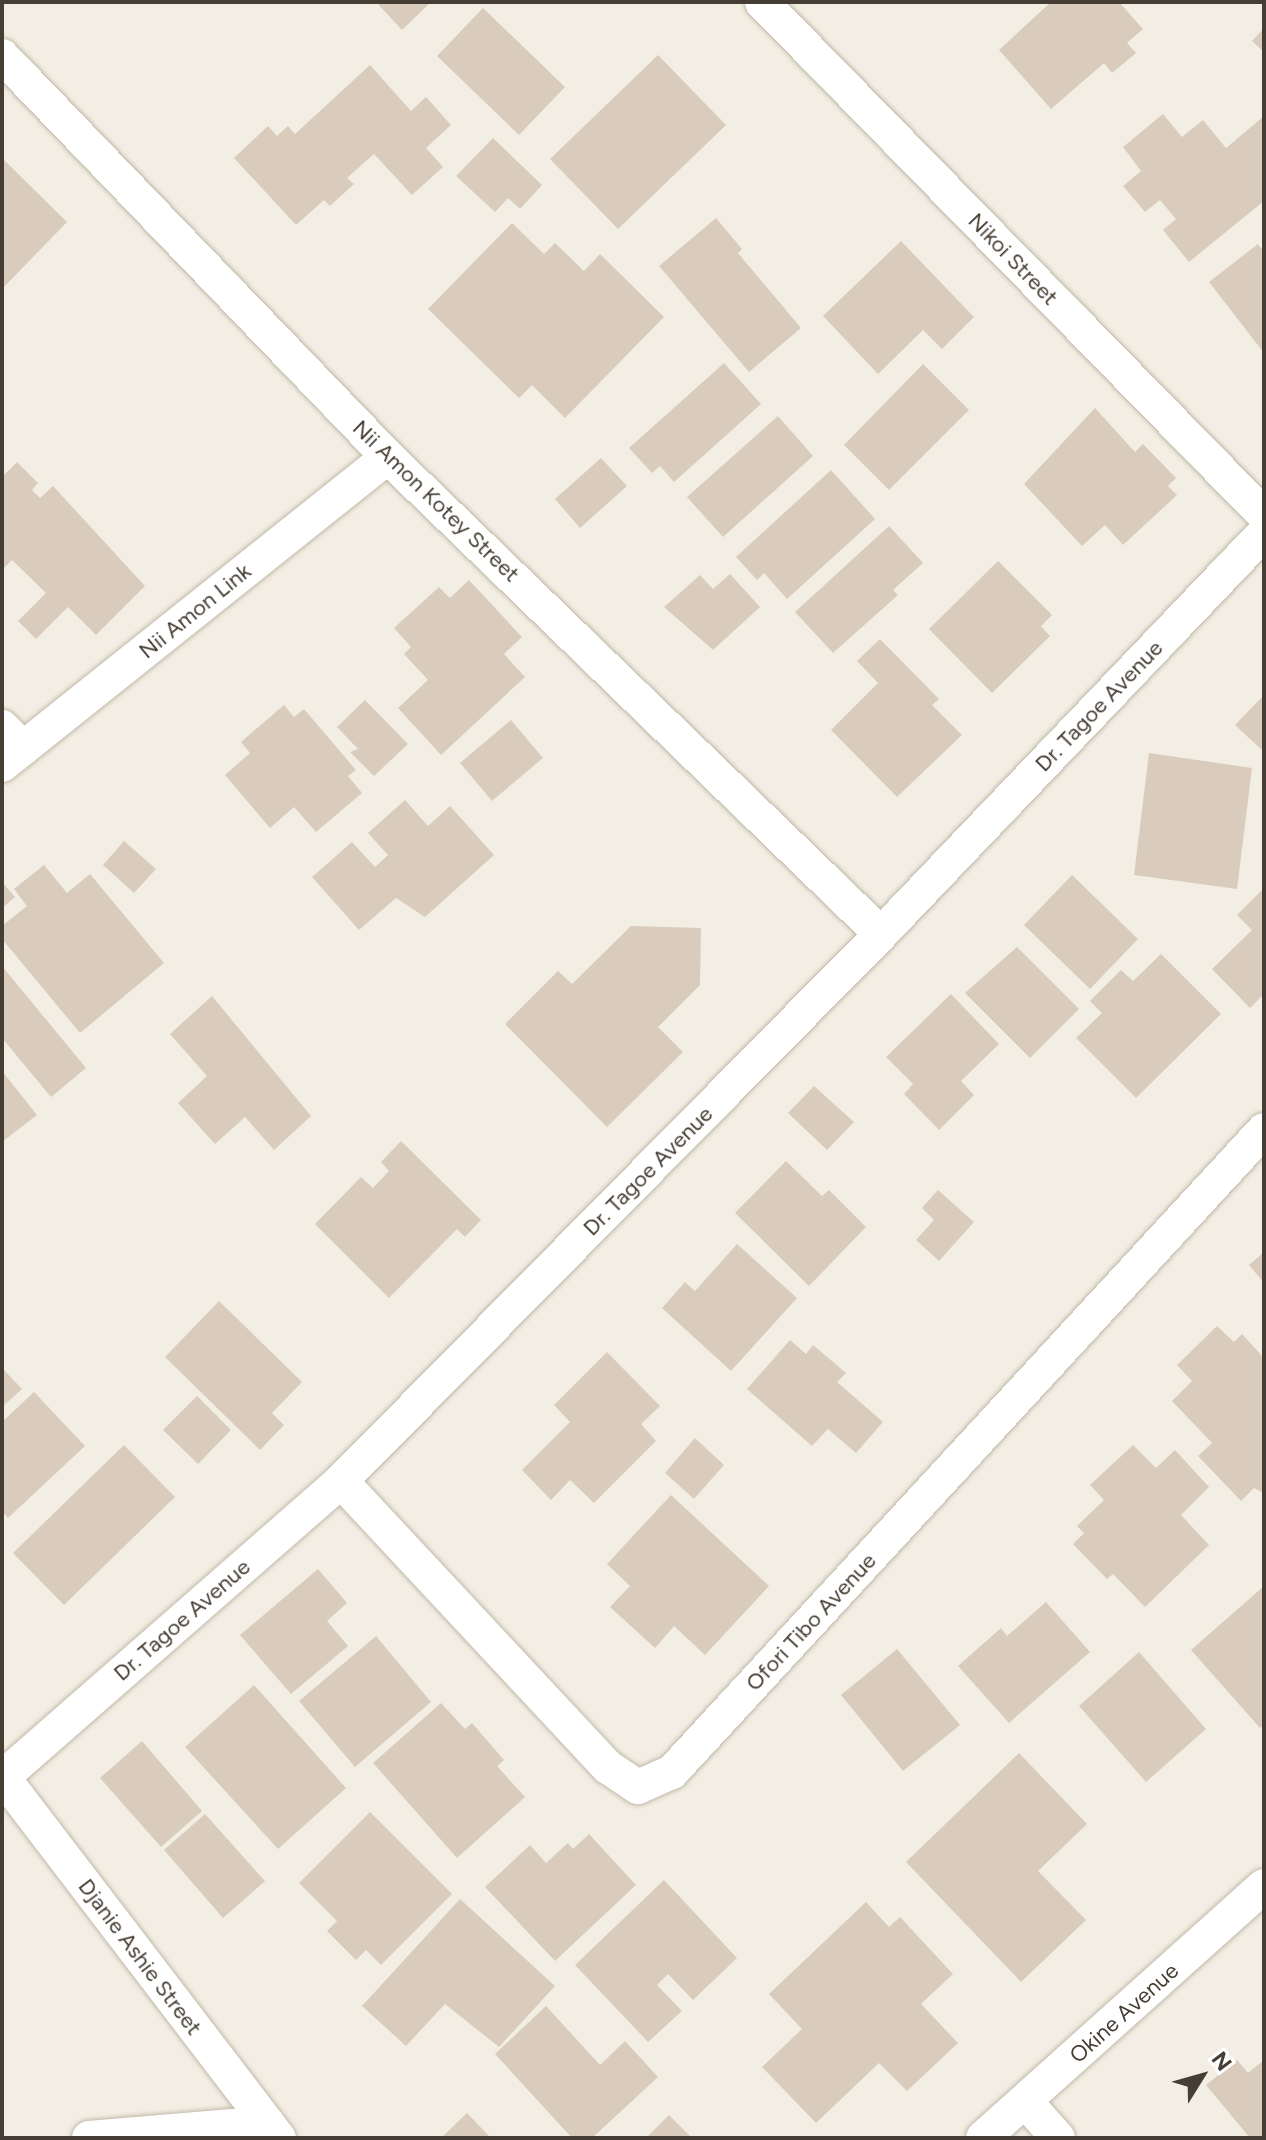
<!DOCTYPE html>
<html>
<head>
<meta charset="utf-8">
<style>
  body { margin:0 }
  #map { position:relative; width:1266px; height:2140px; overflow:hidden; background:#f3eee4; font-family:Figtree,sans-serif }
  div>[style] { position:absolute }
  [style*='--x'] { left:calc(var(--x)*1px); top:calc(var(--y)*1px); width:calc(var(--w)*1px); rotate:calc(var(--a)*1deg) }
  .building>* { inset:0; background:#d9ccbc }
  .roads { filter:drop-shadow(0 0 2px #c2b9a9) drop-shadow(0 0 2px #c2b9a9) }
  .minor>* { height:34px; margin:-17px; padding:0 17px; transform-origin:17px; border-radius:17px; background:#fff }
  span { translate:-50% -50%; white-space:nowrap; text-align:center; line-height:1.15; -webkit-text-stroke:7px #fff; paint-order:stroke }
  .street-label { font-size:22px; color:#463e34 }
  .frame { position:absolute; inset:0; border:4px solid #463e34; pointer-events:none }
  .north { position:absolute; left:1162px; top:2036px; width:80px; height:80px; -webkit-text-stroke:6px #fff; paint-order:stroke; rotate:53deg; font-size:22px; font-weight:700; line-height:32px; text-align:center; color:#463e34 }
  .north::after { content:''; display:block; margin:auto; width:28px; height:36px; background:#463e34; clip-path:polygon(50% 0,100% 100%,50% 72%,0 100%) }
</style>
</head>
<body>
<div id="map">
  <div class="building">
    <div style="clip-path:polygon(376px 2px,431px 2px,402px 30px)"></div>
    <div style="clip-path:polygon(1051px 2px,1119px 2px,1143px 29px,1127px 43px,1136px 53px,1112px 73px,1104px 63px,1051px 109px,999px 50px)"></div>
    <div style="clip-path:polygon(483px 8px,565px 87px,519px 135px,437px 56px)"></div>
    <div style="clip-path:polygon(1264px 28px,1264px 52px,1252px 41px)"></div>
    <div style="clip-path:polygon(658px 55px,726px 125px,618px 229px,550px 159px)"></div>
    <div style="clip-path:polygon(370px 65px,411px 111px,426px 97px,451px 125px,426px 148px,443px 167px,412px 195px,374px 154px,347px 178px,354px 184px,330px 206px,324px 200px,296px 225px,234px 158px,268px 126px,277px 136px,288px 126px,295px 134px)"></div>
    <div style="clip-path:polygon(1163px 114px,1182px 137px,1203px 120px,1226px 148px,1264px 116px,1264px 201px,1189px 262px,1163px 230px,1176px 219px,1160px 200px,1145px 212px,1123px 186px,1141px 171px,1123px 147px)"></div>
    <div style="clip-path:polygon(493px 138px,542px 185px,520px 209px,508px 198px,495px 212px,456px 176px)"></div>
    <div style="clip-path:polygon(2px 158px,67px 222px,2px 289px)"></div>
    <div style="clip-path:polygon(716px 218px,742px 249px,738px 253px,801px 328px,749px 372px,659px 266px)"></div>
    <div style="clip-path:polygon(512px 223px,544px 254px,555px 243px,584px 271px,600px 254px,664px 317px,565px 418px,532px 385px,519px 398px,428px 309px)"></div>
    <div style="clip-path:polygon(901px 241px,974px 317px,942px 349px,923px 330px,878px 374px,823px 316px)"></div>
    <div style="clip-path:polygon(1258px 244px,1264px 252px,1264px 353px,1209px 282px)"></div>
    <div style="clip-path:polygon(724px 363px,761px 404px,674px 482px,660px 466px,652px 473px,629px 448px)"></div>
    <div style="clip-path:polygon(923px 364px,969px 410px,889px 490px,844px 445px)"></div>
    <div style="clip-path:polygon(1095px 408px,1135px 452px,1143px 444px,1176px 478px,1168px 486px,1177px 495px,1123px 545px,1105px 525px,1082px 546px,1024px 484px)"></div>
    <div style="clip-path:polygon(778px 416px,813px 456px,723px 537px,687px 497px)"></div>
    <div style="clip-path:polygon(601px 458px,627px 486px,580px 528px,555px 499px)"></div>
    <div style="clip-path:polygon(17px 462px,38px 483px,32px 490px,40px 498px,53px 486px,145px 586px,96px 635px,68px 607px,36px 639px,18px 621px,46px 593px,12px 560px,2px 570px,2px 477px)"></div>
    <div style="clip-path:polygon(831px 470px,875px 519px,787px 599px,764px 573px,757px 580px,736px 557px)"></div>
    <div style="clip-path:polygon(889px 526px,923px 563px,893px 590px,898px 595px,833px 653px,795px 612px)"></div>
    <div style="clip-path:polygon(998px 561px,1052px 615px,1041px 626px,1050px 636px,992px 693px,929px 629px)"></div>
    <div style="clip-path:polygon(730px 574px,760px 607px,713px 650px,664px 607px,700px 575px,713px 589px)"></div>
    <div style="clip-path:polygon(469px 580px,522px 637px,504px 654px,525px 677px,441px 755px,398px 708px,428px 680px,404px 654px,411px 647px,394px 628px,439px 587px,450px 598px)"></div>
    <div style="clip-path:polygon(880px 639px,939px 699px,932px 705px,962px 735px,897px 797px,831px 730px,878px 683px,857px 661px)"></div>
    <div style="clip-path:polygon(1264px 695px,1264px 752px,1235px 725px)"></div>
    <div style="clip-path:polygon(365px 700px,408px 744px,374px 776px,350px 752px,358px 749px,337px 727px)"></div>
    <div style="clip-path:polygon(284px 705px,294px 717px,304px 709px,356px 770px,348px 776px,362px 793px,316px 832px,294px 807px,270px 828px,225px 775px,250px 753px,241px 742px)"></div>
    <div style="clip-path:polygon(511px 720px,543px 758px,492px 801px,460px 763px)"></div>
    <div style="clip-path:polygon(1149px 753px,1252px 768px,1237px 889px,1134px 875px)"></div>
    <div style="clip-path:polygon(405px 800px,428px 826px,450px 806px,494px 855px,425px 917px,396px 898px,359px 930px,312px 877px,352px 842px,375px 867px,388px 855px,368px 833px)"></div>
    <div style="clip-path:polygon(124px 841px,156px 869px,134px 893px,103px 865px)"></div>
    <div style="clip-path:polygon(44px 865px,67px 893px,90px 874px,164px 963px,80px 1033px,2px 939px,2px 926px,27px 906px,14px 889px)"></div>
    <div style="clip-path:polygon(1072px 875px,1138px 939px,1090px 989px,1024px 925px)"></div>
    <div style="clip-path:polygon(2px 882px,15px 897px,2px 908px)"></div>
    <div style="clip-path:polygon(1264px 888px,1264px 994px,1250px 1008px,1212px 969px,1252px 930px,1237px 915px)"></div>
    <div style="clip-path:polygon(631px 926px,701px 928px,700px 985px,658px 1027px,683px 1052px,607px 1127px,505px 1024px,558px 971px,572px 984px)"></div>
    <div style="clip-path:polygon(1017px 947px,1079px 1009px,1030px 1058px,965px 993px)"></div>
    <div style="clip-path:polygon(1161px 954px,1221px 1014px,1136px 1098px,1076px 1038px,1102px 1013px,1090px 1001px,1121px 970px,1133px 981px)"></div>
    <div style="clip-path:polygon(2px 966px,86px 1068px,51px 1097px,2px 1038px)"></div>
    <div style="clip-path:polygon(951px 994px,999px 1044px,961px 1081px,974px 1095px,939px 1130px,904px 1094px,913px 1084px,886px 1057px)"></div>
    <div style="clip-path:polygon(212px 996px,311px 1116px,274px 1150px,245px 1117px,215px 1144px,178px 1103px,207px 1076px,170px 1034px)"></div>
    <div style="clip-path:polygon(2px 1071px,37px 1115px,2px 1142px)"></div>
    <div style="clip-path:polygon(814px 1086px,854px 1122px,827px 1150px,788px 1113px)"></div>
    <div style="clip-path:polygon(401px 1141px,481px 1220px,465px 1237px,457px 1229px,389px 1298px,315px 1224px,361px 1177px,373px 1188px,389px 1171px,381px 1162px)"></div>
    <div style="clip-path:polygon(786px 1161px,822px 1196px,829px 1190px,866px 1227px,809px 1286px,735px 1213px)"></div>
    <div style="clip-path:polygon(938px 1190px,974px 1222px,939px 1261px,916px 1240px,934px 1220px,922px 1208px)"></div>
    <div style="clip-path:polygon(737px 1244px,797px 1298px,731px 1371px,662px 1308px,685px 1282px,695px 1291px)"></div>
    <div style="clip-path:polygon(1264px 1252px,1264px 1283px,1249px 1265px)"></div>
    <div style="clip-path:polygon(219px 1301px,302px 1382px,272px 1413px,284px 1425px,260px 1450px,165px 1357px)"></div>
    <div style="clip-path:polygon(1217px 1326px,1234px 1342px,1242px 1334px,1264px 1358px,1264px 1493px,1254px 1488px,1241px 1501px,1198px 1456px,1212px 1443px,1172px 1401px,1192px 1381px,1177px 1365px)"></div>
    <div style="clip-path:polygon(790px 1340px,806px 1354px,813px 1345px,846px 1373px,837px 1382px,883px 1422px,856px 1453px,828px 1429px,812px 1446px,747px 1389px)"></div>
    <div style="clip-path:polygon(607px 1352px,660px 1406px,641px 1424px,656px 1441px,594px 1503px,570px 1480px,551px 1500px,522px 1470px,570px 1422px,554px 1405px)"></div>
    <div style="clip-path:polygon(2px 1368px,22px 1389px,2px 1407px)"></div>
    <div style="clip-path:polygon(34px 1392px,85px 1446px,8px 1518px,2px 1511px,2px 1422px)"></div>
    <div style="clip-path:polygon(197px 1396px,231px 1430px,198px 1464px,163px 1430px)"></div>
    <div style="clip-path:polygon(695px 1438px,724px 1465px,694px 1499px,665px 1473px)"></div>
    <div style="clip-path:polygon(124px 1445px,175px 1497px,64px 1605px,13px 1553px)"></div>
    <div style="clip-path:polygon(1133px 1445px,1156px 1468px,1175px 1450px,1209px 1487px,1181px 1515px,1209px 1545px,1145px 1607px,1113px 1574px,1107px 1579px,1073px 1544px,1084px 1533px,1077px 1526px,1104px 1500px,1090px 1485px)"></div>
    <div style="clip-path:polygon(671px 1495px,769px 1586px,705px 1655px,674px 1626px,655px 1648px,610px 1607px,630px 1586px,607px 1564px)"></div>
    <div style="clip-path:polygon(318px 1569px,347px 1603px,327px 1621px,348px 1646px,291px 1694px,240px 1635px)"></div>
    <div style="clip-path:polygon(1264px 1586px,1264px 1724px,1260px 1728px,1191px 1650px)"></div>
    <div style="clip-path:polygon(1046px 1602px,1090px 1652px,1009px 1723px,958px 1666px,1001px 1628px,1007px 1636px)"></div>
    <div style="clip-path:polygon(376px 1636px,431px 1702px,355px 1767px,299px 1701px)"></div>
    <div style="clip-path:polygon(897px 1649px,960px 1725px,903px 1771px,841px 1695px)"></div>
    <div style="clip-path:polygon(1139px 1652px,1206px 1729px,1146px 1782px,1079px 1706px)"></div>
    <div style="clip-path:polygon(254px 1685px,346px 1788px,278px 1849px,185px 1747px)"></div>
    <div style="clip-path:polygon(441px 1703px,465px 1729px,472px 1723px,504px 1760px,497px 1766px,525px 1797px,457px 1858px,373px 1763px)"></div>
    <div style="clip-path:polygon(142px 1741px,202px 1811px,161px 1847px,100px 1778px)"></div>
    <div style="clip-path:polygon(1019px 1753px,1087px 1824px,1038px 1871px,1086px 1920px,1021px 1982px,906px 1862px)"></div>
    <div style="clip-path:polygon(370px 1812px,452px 1894px,381px 1965px,366px 1950px,356px 1960px,327px 1931px,337px 1921px,299px 1883px)"></div>
    <div style="clip-path:polygon(205px 1814px,265px 1881px,223px 1918px,164px 1850px)"></div>
    <div style="clip-path:polygon(589px 1834px,636px 1885px,555px 1961px,485px 1887px,530px 1845px,546px 1863px,568px 1843px,573px 1849px)"></div>
    <div style="clip-path:polygon(664px 1880px,737px 1958px,693px 2000px,668px 1974px,657px 1985px,682px 2011px,648px 2042px,575px 1965px)"></div>
    <div style="clip-path:polygon(460px 1899px,555px 1986px,499px 2047px,445px 2004px,406px 2046px,362px 2006px)"></div>
    <div style="clip-path:polygon(866px 1902px,889px 1927px,900px 1917px,953px 1974px,921px 2004px,958px 2043px,907px 2091px,879px 2063px,816px 2123px,762px 2067px,802px 2029px,769px 1994px)"></div>
    <div style="clip-path:polygon(546px 2006px,600px 2065px,625px 2041px,658px 2077px,592px 2138px,572px 2138px,495px 2054px)"></div>
    <div style="clip-path:polygon(1237px 2060px,1248px 2073px,1264px 2060px,1264px 2138px,1250px 2138px,1206px 2085px)"></div>
    <div style="clip-path:polygon(467px 2113px,491px 2138px,441px 2138px)"></div>
    <div style="clip-path:polygon(669px 2115px,692px 2138px,646px 2138px)"></div>
  </div>
  <div class="roads">
    <div class="minor">
      <div style="--x:762;--y:2;--w:718;--a:45.62"></div>
      <div style="--x:2;--y:56;--w:557;--a:46.09"></div>
      <div style="--x:388;--y:457;--w:686;--a:44.06"></div>
      <div style="--x:2;--y:727;--w:30;--a:45"></div>
      <div style="--x:2;--y:765;--w:494;--a:-38.6"></div>
      <div style="--x:341;--y:1481;--w:391;--a:47"></div>
      <div style="--x:608;--y:1767;--w:36;--a:34"></div>
      <div style="--x:638;--y:1787;--w:37;--a:-24"></div>
      <div style="--x:672;--y:1772;--w:873;--a:-47.32"></div>
      <div style="--x:2;--y:1776;--w:456;--a:52.6"></div>
      <div style="--x:3;--y:1777;--w:449;--a:-41.2"></div>
      <div style="--x:341;--y:1481;--w:769;--a:-45.37"></div>
      <div style="--x:881;--y:934;--w:555;--a:-46.32"></div>
      <div style="--x:1026;--y:2102;--w:48;--a:48.4"></div>
      <div style="--x:89;--y:2138;--w:179;--a:-4.8"></div>
      <div style="--x:983;--y:2138;--w:377;--a:-41.9"></div>
    </div>
  </div>
  <div class="street-label">
    <span style="left:1013px;top:259px;rotate:46deg">Nikoi Street</span>
    <span style="left:436px;top:501px;rotate:44deg">Nii Amon Kotey Street</span>
    <span style="left:195px;top:611px;rotate:-39deg">Nii Amon Link</span>
    <span style="left:1099px;top:706px;rotate:-46deg">Dr. Tagoe Avenue</span>
    <span style="left:648px;top:1171px;rotate:-45deg">Dr. Tagoe Avenue</span>
    <span style="left:182px;top:1620px;rotate:-41deg">Dr. Tagoe Avenue</span>
    <span style="left:811px;top:1622px;rotate:-47deg">Ofori Tibo Avenue</span>
    <span style="left:140px;top:1957px;rotate:53deg">Djanie Ashie Street</span>
    <span style="left:1124px;top:2013px;rotate:-42deg">Okine Avenue</span>
  </div>
  <div class="frame"></div>
  <div class="north">N</div>
</div>
</body>
</html>
